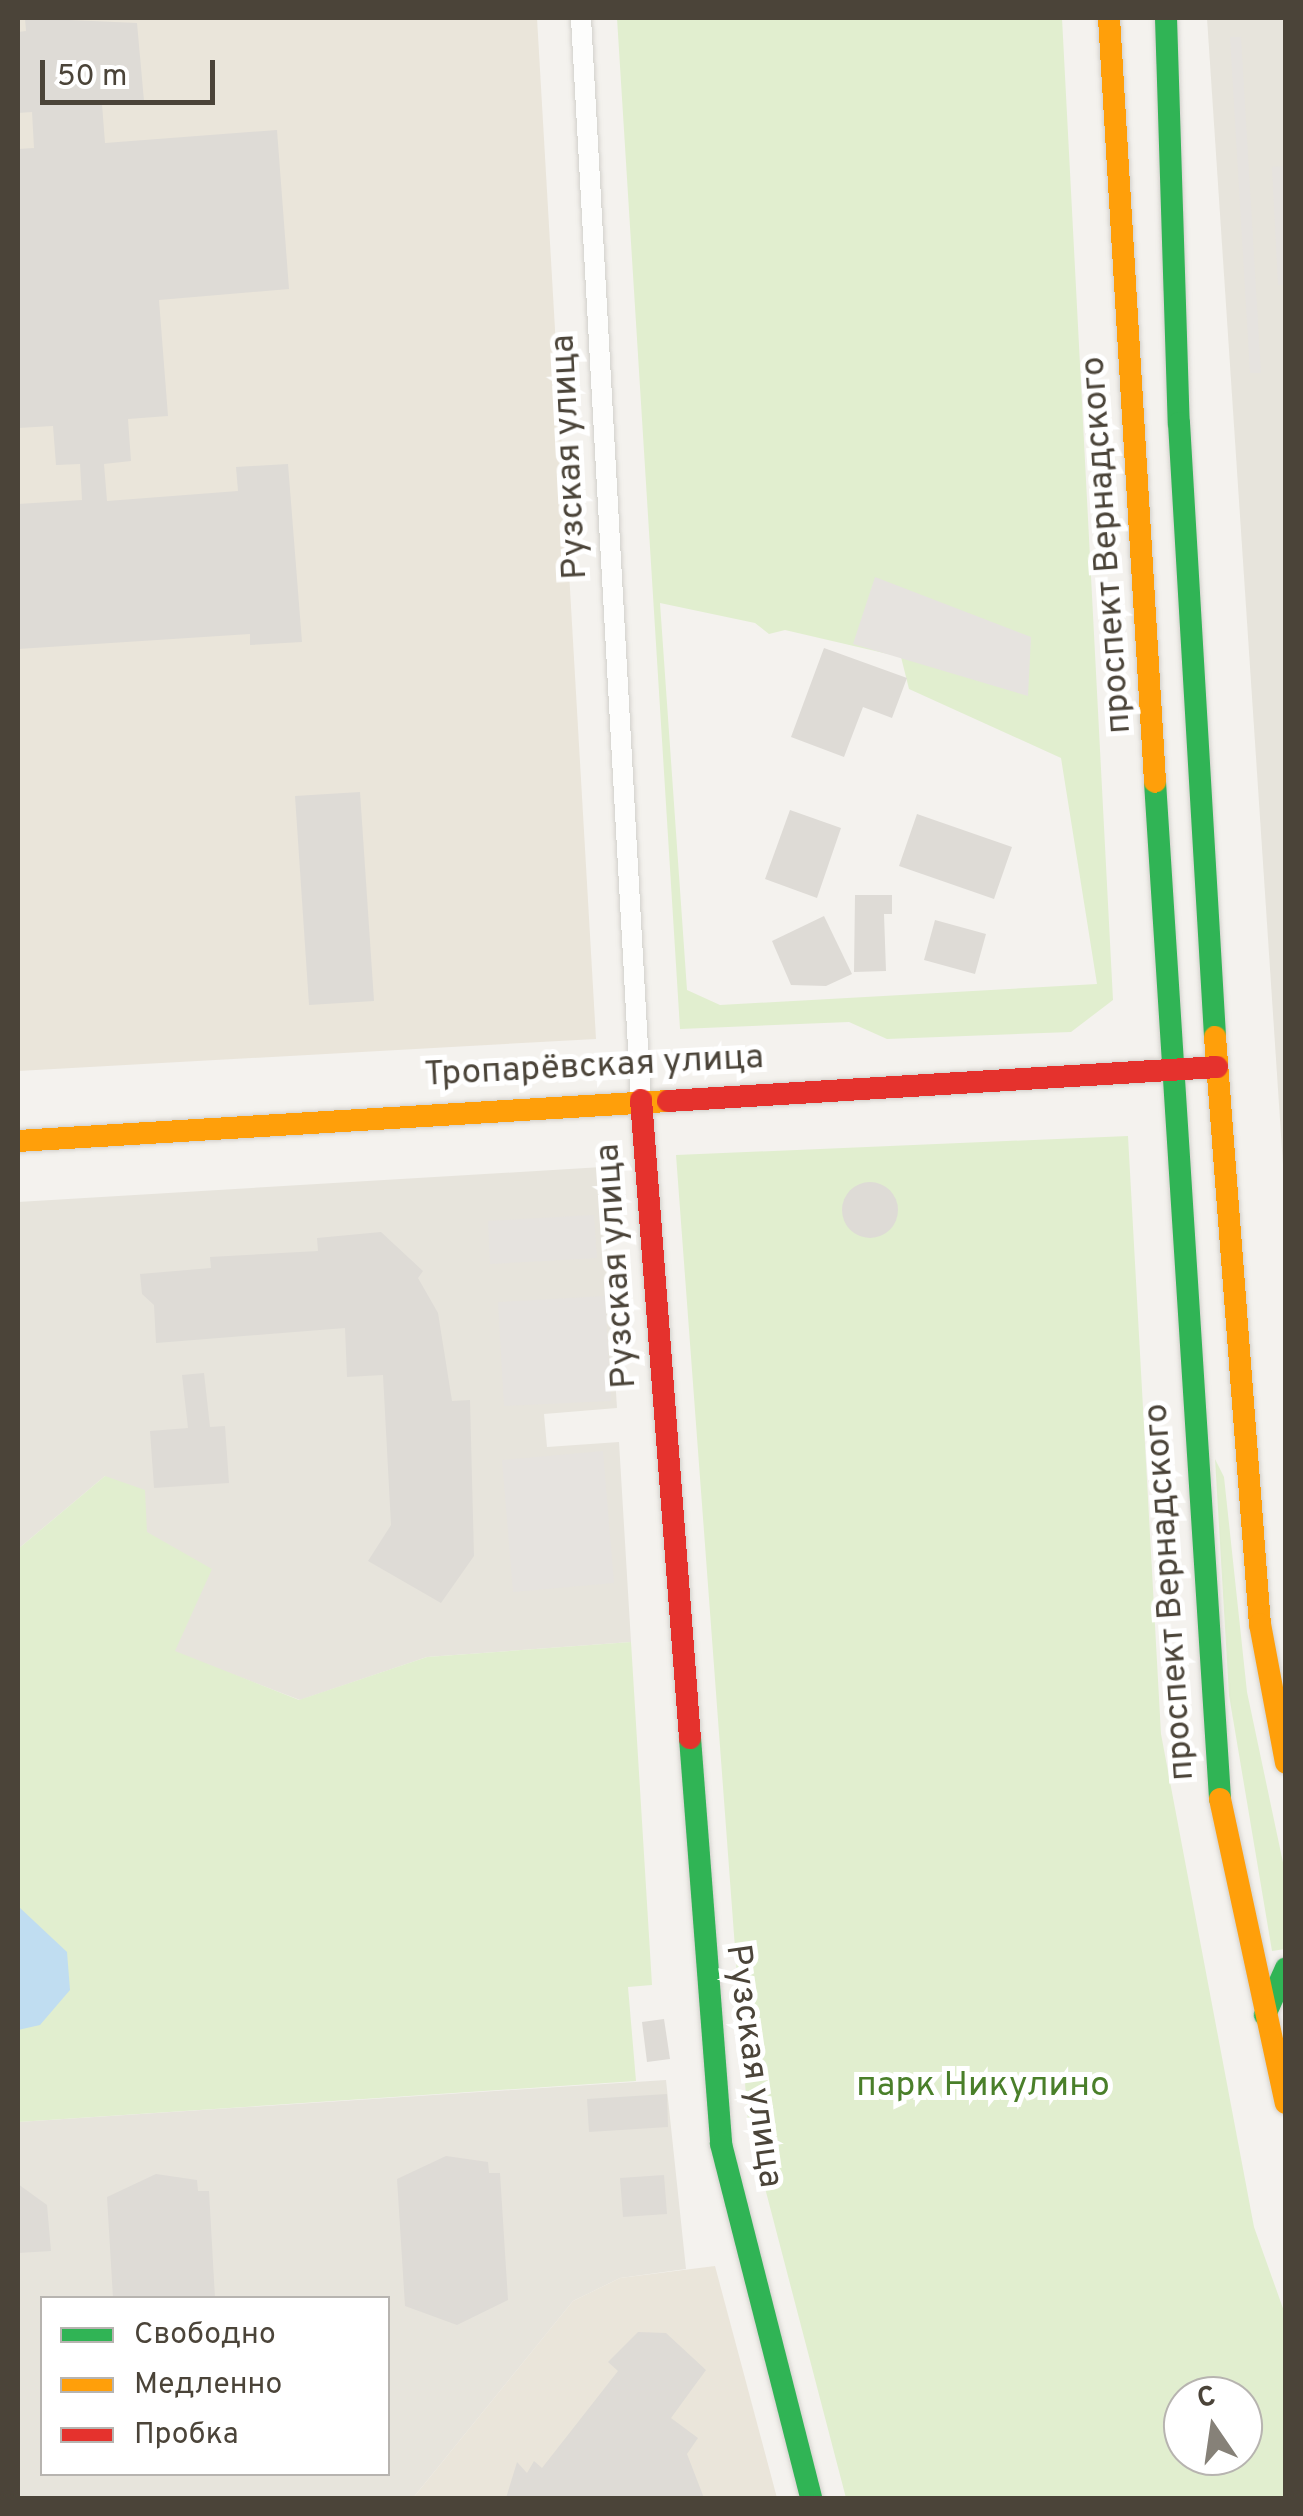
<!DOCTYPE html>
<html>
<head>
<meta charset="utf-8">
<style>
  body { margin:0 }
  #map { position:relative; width:1303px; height:2516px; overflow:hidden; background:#f4f2ee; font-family:Overpass,sans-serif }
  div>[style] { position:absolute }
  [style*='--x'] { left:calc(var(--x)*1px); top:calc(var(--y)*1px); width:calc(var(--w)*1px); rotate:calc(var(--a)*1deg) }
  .residential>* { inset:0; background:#e7e4dc }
  .education>* { inset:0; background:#eae5da }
  .green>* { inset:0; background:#e1eecf }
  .parking>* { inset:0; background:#e6e3df }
  .water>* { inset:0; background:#c0ddf1 }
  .building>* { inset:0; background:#dedbd6 }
  .round { border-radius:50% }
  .roads { filter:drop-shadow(0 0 2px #d2d0cb) drop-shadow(0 0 2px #d2d0cb) }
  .street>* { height:20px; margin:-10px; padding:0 10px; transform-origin:10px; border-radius:10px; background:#fdfdfc }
  .fast>* { height:22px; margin:-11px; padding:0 11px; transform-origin:11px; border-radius:11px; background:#30b455 }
  .slow>* { height:22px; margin:-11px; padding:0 11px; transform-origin:11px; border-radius:11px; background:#ff9f0a }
  .jam>* { height:22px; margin:-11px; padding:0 11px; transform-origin:11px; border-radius:11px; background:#e5322d }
  span { translate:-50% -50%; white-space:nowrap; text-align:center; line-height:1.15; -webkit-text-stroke:10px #fff; paint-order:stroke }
  .street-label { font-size:35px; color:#4b4439 }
  .park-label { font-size:35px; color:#4a7f2a }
  .frame { position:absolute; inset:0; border:20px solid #4b4439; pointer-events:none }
  .legend { position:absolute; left:40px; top:2296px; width:350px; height:180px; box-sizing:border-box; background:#fff; border:2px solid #b7b4b0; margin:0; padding:12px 18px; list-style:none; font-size:30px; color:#4b4439 }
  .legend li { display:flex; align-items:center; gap:20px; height:50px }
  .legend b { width:50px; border:2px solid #b7b4b0 }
  .north { position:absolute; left:1163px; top:2376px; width:100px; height:100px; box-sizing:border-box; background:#fff; border:2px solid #b7b4b0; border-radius:50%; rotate:347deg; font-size:28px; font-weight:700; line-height:40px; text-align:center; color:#4b4439 }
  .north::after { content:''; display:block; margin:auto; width:35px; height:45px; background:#868178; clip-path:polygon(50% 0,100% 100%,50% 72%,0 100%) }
  .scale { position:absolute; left:40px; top:60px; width:175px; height:45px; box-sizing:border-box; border:5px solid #4b4439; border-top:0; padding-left:12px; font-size:30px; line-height:35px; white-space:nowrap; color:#4b4439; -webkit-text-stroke:8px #fff; paint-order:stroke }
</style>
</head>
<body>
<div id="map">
  <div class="residential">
    <div style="clip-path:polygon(1207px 18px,1285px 18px,1285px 1195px)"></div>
    <div style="clip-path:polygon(602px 1167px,617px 1408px,544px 1414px,547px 1447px,619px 1442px,631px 1642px,427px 1657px,300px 1700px,174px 1652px,146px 1532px,105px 1476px,18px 1549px,18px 1202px)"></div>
    <div style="clip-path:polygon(evenodd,666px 2080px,686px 2269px,620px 2278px,573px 2301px,413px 2498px,18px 2498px,18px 2122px,666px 2080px,42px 2298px,388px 2298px,388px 2474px,42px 2474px,42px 2298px)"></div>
  </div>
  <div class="education">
    <div style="clip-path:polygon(18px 18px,537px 18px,596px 1039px,18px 1071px)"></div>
    <div style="clip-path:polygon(715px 2266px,777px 2498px,413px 2498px,573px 2301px,620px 2278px)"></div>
  </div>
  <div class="green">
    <div style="clip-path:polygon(evenodd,617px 18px,1062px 18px,1113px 1000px,1071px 1032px,887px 1039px,849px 1022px,680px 1029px,617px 18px,660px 603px,755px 623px,769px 634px,785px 630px,901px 657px,909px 689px,1061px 758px,1097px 984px,720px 1005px,687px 990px,660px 603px)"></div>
    <div style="clip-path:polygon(evenodd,1128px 1136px,1161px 1734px,1254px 2227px,1285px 2314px,1285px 2498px,846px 2498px,748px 2123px,676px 1155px,1128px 1136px,1243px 2396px,1243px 2456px,1183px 2456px,1183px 2396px,1243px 2396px)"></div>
    <div style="clip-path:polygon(1215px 1459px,1224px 1477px,1247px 1692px,1285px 1872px,1285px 1949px,1272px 1951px,1229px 1695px)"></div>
    <div style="clip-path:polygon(105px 1476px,145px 1490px,147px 1532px,212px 1569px,175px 1651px,299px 1700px,427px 1657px,631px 1642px,652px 1985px,628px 1987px,636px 2081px,18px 2122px,18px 1549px)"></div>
  </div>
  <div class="parking">
    <div style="clip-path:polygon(1230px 37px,1241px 37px,1261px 373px,1250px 373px)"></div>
    <div style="clip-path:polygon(1285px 166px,1285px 285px,1278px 285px,1272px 167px)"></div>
    <div style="clip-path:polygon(875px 577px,1031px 637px,1028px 696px,853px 644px)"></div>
    <div style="clip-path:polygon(594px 1215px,597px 1258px,490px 1264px,488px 1221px)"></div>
    <div style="clip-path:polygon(605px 1296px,611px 1401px,504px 1406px,498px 1302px)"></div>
    <div style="clip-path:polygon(603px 1451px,614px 1583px,513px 1592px,502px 1460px)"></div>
  </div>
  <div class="water">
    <div style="clip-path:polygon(18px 1906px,67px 1952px,70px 1990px,40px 2025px,18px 2030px)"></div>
  </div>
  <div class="building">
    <div style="clip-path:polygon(25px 18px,137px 23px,144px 101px,102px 104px,105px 143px,277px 130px,289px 289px,159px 300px,168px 416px,128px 419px,131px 461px,104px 464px,107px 501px,238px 491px,236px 467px,288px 464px,302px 642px,250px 645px,250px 634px,18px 649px,18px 504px,82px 500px,80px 464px,56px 465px,53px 426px,18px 428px,18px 149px,34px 148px,32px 112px,18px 113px,18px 32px,26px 31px)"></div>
    <div style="clip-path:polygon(824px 648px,907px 678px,892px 718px,863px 707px,844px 757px,791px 737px)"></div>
    <div style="clip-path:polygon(360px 792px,374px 1001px,309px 1005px,295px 796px)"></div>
    <div style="clip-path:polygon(790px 810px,841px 828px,817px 898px,765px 879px)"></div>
    <div style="clip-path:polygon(917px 814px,1012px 847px,994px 899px,899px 866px)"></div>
    <div style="clip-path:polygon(855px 895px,892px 895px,892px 914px,884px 914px,886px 971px,854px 972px)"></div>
    <div style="clip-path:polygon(824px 916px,852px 974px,826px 986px,791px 985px,772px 941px)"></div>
    <div style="clip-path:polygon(935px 920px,986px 934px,975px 974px,924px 960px)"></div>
    <div class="round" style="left:842px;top:1182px;width:56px;height:56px"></div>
    <div style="clip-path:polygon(381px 1232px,423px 1271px,418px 1278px,438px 1313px,452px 1401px,470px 1400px,474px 1556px,441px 1603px,368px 1561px,391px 1525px,383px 1375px,347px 1377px,345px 1328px,156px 1343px,154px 1305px,142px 1294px,140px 1274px,211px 1268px,210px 1257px,318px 1251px,317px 1238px)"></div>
    <div style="clip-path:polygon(204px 1373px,210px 1427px,225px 1426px,229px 1483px,154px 1488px,150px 1431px,188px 1428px,182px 1375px)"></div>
    <div style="clip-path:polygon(664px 2019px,670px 2059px,647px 2062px,642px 2022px)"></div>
    <div style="clip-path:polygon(667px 2094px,668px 2127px,589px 2132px,587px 2099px)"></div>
    <div style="clip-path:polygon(446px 2156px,488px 2162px,489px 2173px,500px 2173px,508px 2300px,457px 2325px,405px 2306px,397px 2179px)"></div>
    <div style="clip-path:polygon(156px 2174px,197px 2180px,198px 2191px,209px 2191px,215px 2298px,113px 2298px,107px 2197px)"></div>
    <div style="clip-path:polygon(664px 2175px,667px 2214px,623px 2217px,620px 2178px)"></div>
    <div style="clip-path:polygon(18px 2184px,47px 2205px,51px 2251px,18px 2253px)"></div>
    <div style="clip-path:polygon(638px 2332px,666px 2333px,706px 2370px,671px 2418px,698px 2438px,687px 2454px,704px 2498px,506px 2498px,517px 2462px,527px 2473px,534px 2461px,542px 2468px,618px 2371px,608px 2362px)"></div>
  </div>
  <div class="roads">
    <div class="street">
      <div style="--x:581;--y:18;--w:1084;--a:86.83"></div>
    </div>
    <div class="fast">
      <div style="--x:1166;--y:18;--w:405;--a:88.2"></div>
      <div style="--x:1179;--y:423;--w:615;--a:86.64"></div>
      <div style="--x:1155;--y:782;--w:1019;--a:86.34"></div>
      <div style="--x:690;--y:1738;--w:407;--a:85.6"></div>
      <div style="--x:721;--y:2144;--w:365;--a:75.7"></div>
      <div style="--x:1265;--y:2015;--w:51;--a:-65.9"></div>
    </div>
    <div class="slow">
      <div style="--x:1109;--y:18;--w:765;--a:86.55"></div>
      <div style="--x:1215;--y:1037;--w:589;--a:85.62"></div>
      <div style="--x:1260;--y:1624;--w:141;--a:79.4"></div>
      <div style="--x:18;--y:1141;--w:651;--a:-3.52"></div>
      <div style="--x:1220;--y:1799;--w:311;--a:77.8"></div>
    </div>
    <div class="jam">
      <div style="--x:641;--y:1100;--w:640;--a:85.61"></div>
      <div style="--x:668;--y:1101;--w:550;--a:-3.54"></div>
    </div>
  </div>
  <div class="street-label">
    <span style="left:570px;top:457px;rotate:-93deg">Рузская улица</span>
    <span style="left:1107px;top:545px;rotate:-94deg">проспект Вернадского</span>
    <span style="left:594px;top:1067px;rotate:-3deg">Тропарёвская улица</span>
    <span style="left:617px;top:1266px;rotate:-94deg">Рузская улица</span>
    <span style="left:1170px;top:1592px;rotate:-94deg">проспект Вернадского</span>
    <span style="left:753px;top:2066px;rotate:82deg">Рузская улица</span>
  </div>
  <div class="park-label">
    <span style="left:983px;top:2086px">парк Никулино</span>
  </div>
  <div class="frame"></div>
  <ul class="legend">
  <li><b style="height:12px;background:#30b455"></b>Свободно</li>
  <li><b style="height:12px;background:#ff9f0a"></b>Медленно</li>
  <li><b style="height:12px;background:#e5322d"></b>Пробка</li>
  </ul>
  <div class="north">С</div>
  <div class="scale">50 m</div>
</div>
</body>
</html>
